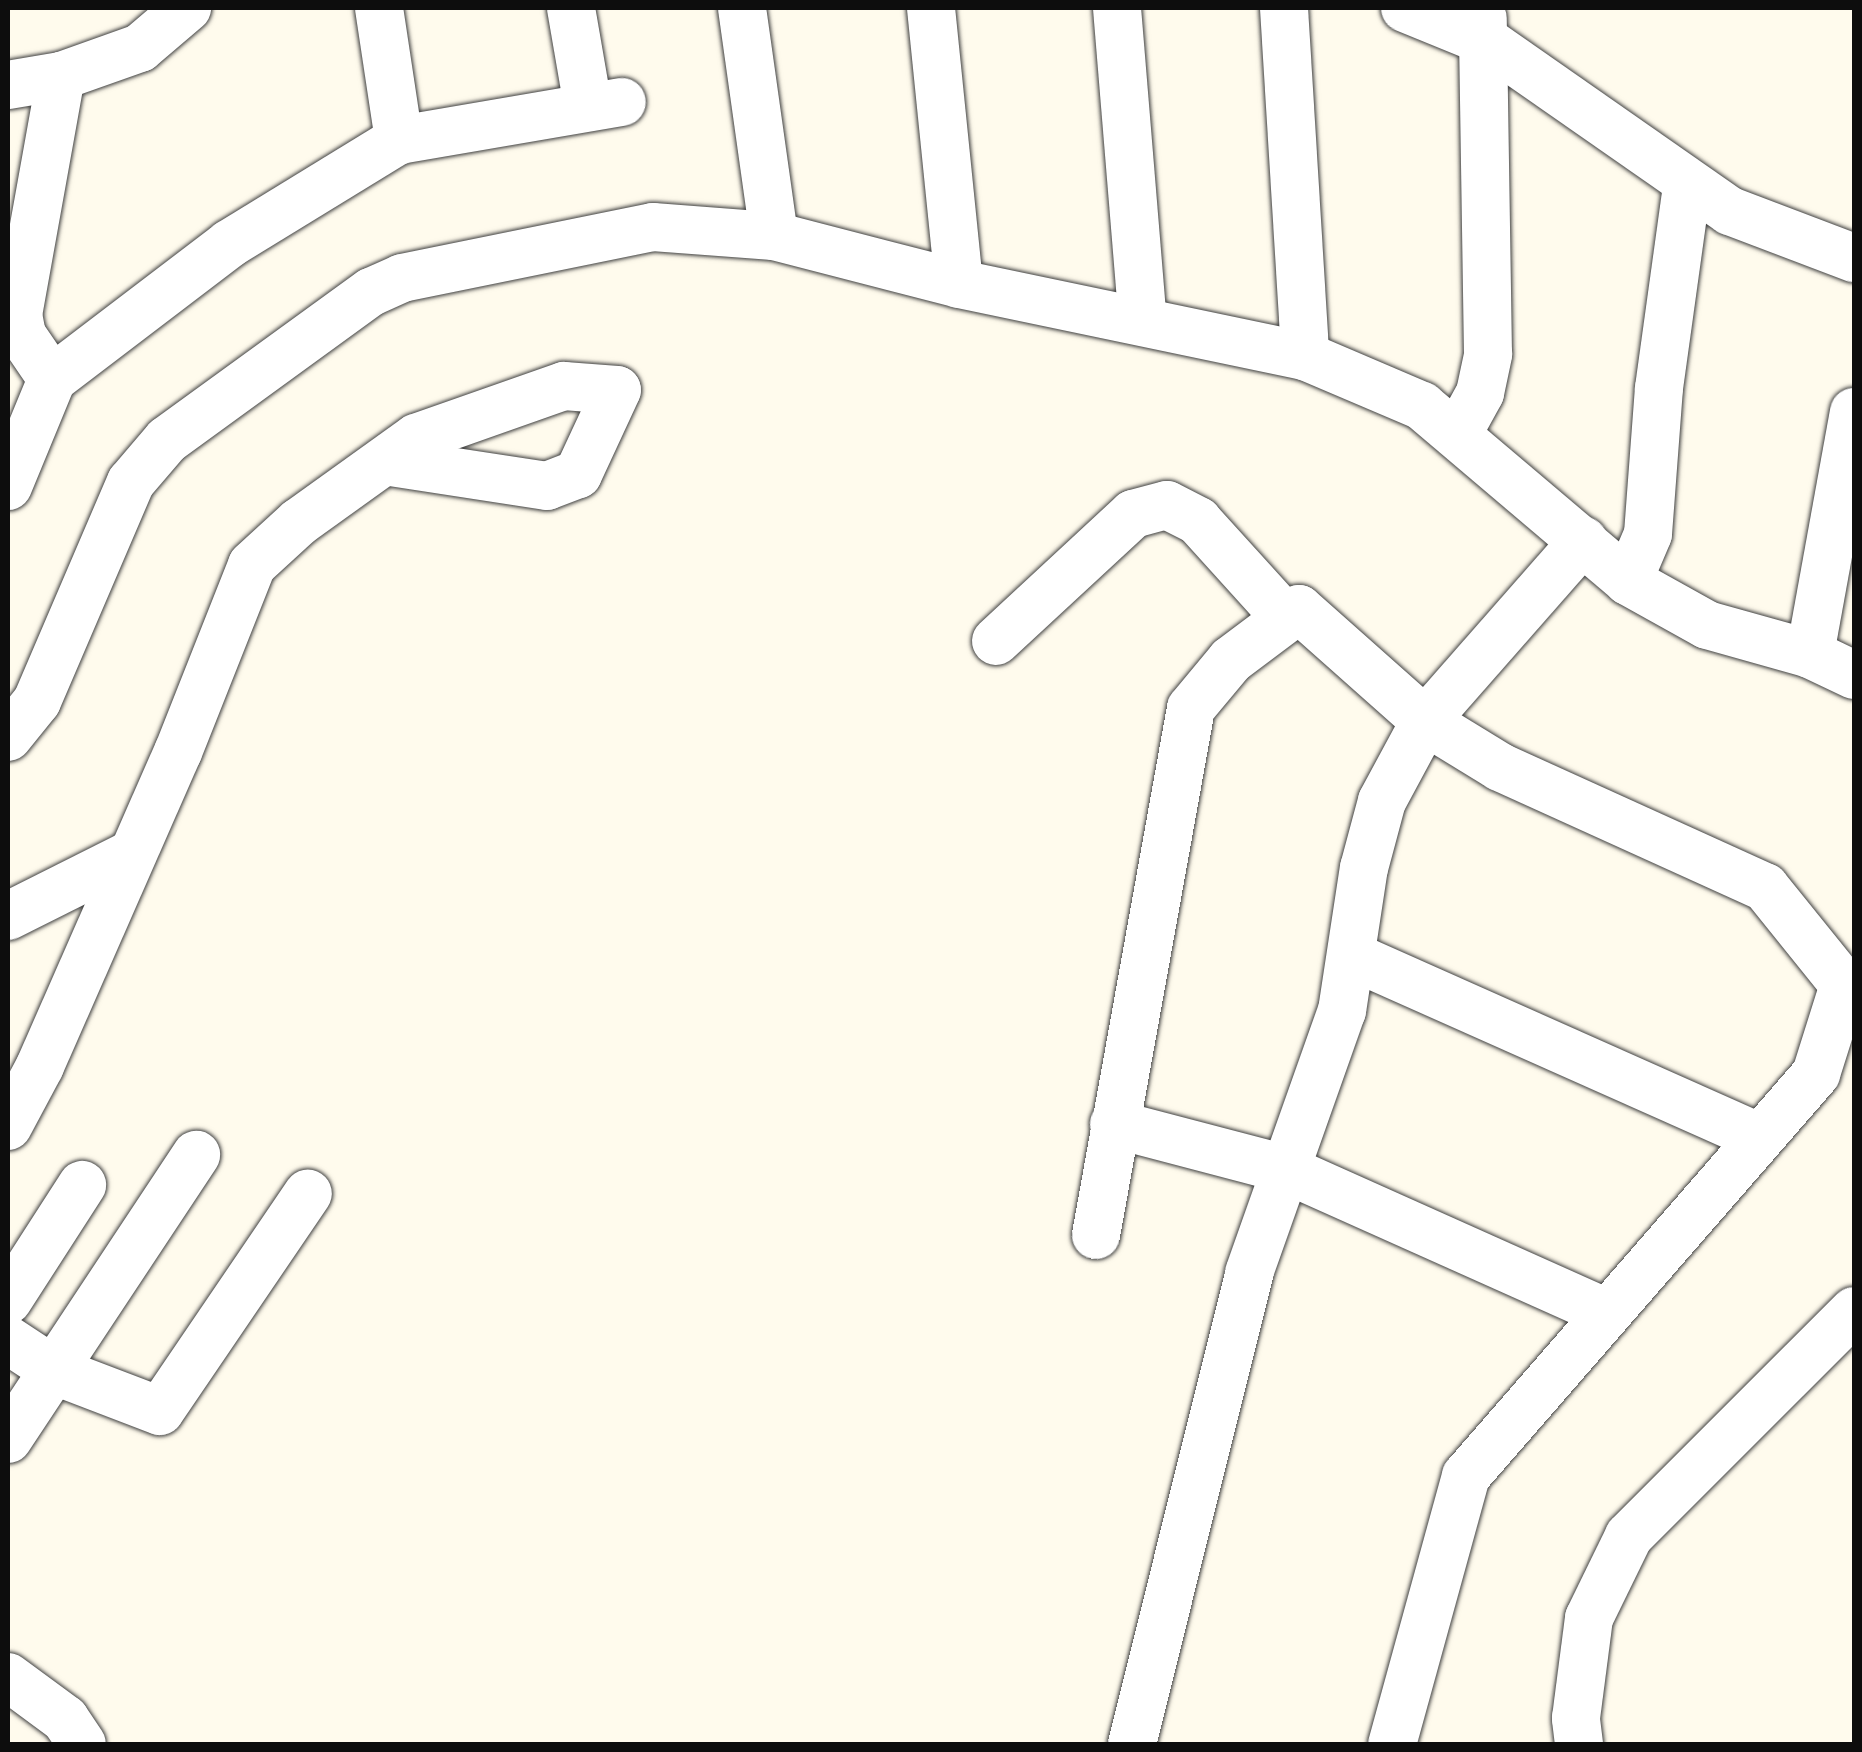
<!DOCTYPE html>
<html>
<head>
<meta charset="utf-8">
<style>
  body { margin:0 }
  #map { position:relative; width:1862px; height:1752px; overflow:hidden; background:#fffbed; font-family:"Libre Baskerville",serif }
  div>[style] { position:absolute }
  [style*='--x'] { left:calc(var(--x)*1px); top:calc(var(--y)*1px); width:calc(var(--w)*1px); rotate:calc(var(--a)*1deg) }
  .roads { filter:drop-shadow(0 0 2px #404040) drop-shadow(0 0 2px #404040) }
  .minor>* { height:48px; margin:-24px; padding:0 24px; transform-origin:24px; border-radius:24px; background:#fff }
  span { translate:-50% -50%; white-space:nowrap; text-align:center; line-height:1.15; -webkit-text-stroke:10px #fff; paint-order:stroke }
  .frame { position:absolute; inset:0; border:10px solid #0d0d0d; pointer-events:none }
</style>
</head>
<body>
<div id="map">
  <div class="roads">
    <div class="minor">
      <div style="--x:379;--y:8;--w:134;--a:81.4"></div>
      <div style="--x:571;--y:8;--w:99;--a:80.2"></div>
      <div style="--x:742;--y:8;--w:230;--a:82"></div>
      <div style="--x:931;--y:8;--w:277;--a:84.2"></div>
      <div style="--x:1117;--y:8;--w:314;--a:85.3"></div>
      <div style="--x:1284;--y:8;--w:349;--a:86.5"></div>
      <div style="--x:1405;--y:8;--w:87;--a:22.2"></div>
      <div style="--x:1486;--y:41;--w:297;--a:34.9"></div>
      <div style="--x:1730;--y:211;--w:133;--a:20.8"></div>
      <div style="--x:8;--y:85;--w:54;--a:-9.6"></div>
      <div style="--x:61;--y:76;--w:84;--a:-19.5"></div>
      <div style="--x:140;--y:48;--w:62;--a:-40.4"></div>
      <div style="--x:52;--y:379;--w:53;--a:-124.3"></div>
      <div style="--x:22;--y:335;--w:20;--a:-101"></div>
      <div style="--x:18;--y:315;--w:243;--a:-79.8"></div>
      <div style="--x:1458;--y:433;--w:46;--a:-61.2"></div>
      <div style="--x:1480;--y:393;--w:40;--a:-78"></div>
      <div style="--x:1488;--y:354;--w:336;--a:-90.9"></div>
      <div style="--x:8;--y:486;--w:116;--a:-67.6"></div>
      <div style="--x:52;--y:379;--w:223;--a:-37.3"></div>
      <div style="--x:229;--y:244;--w:199;--a:-31.5"></div>
      <div style="--x:399;--y:140;--w:226;--a:-9.7"></div>
      <div style="--x:1628;--y:581;--w:51;--a:-66.9"></div>
      <div style="--x:1648;--y:534;--w:146;--a:-85.7"></div>
      <div style="--x:1659;--y:388;--w:205;--a:-82.1"></div>
      <div style="--x:996;--y:641;--w:187;--a:-42.8"></div>
      <div style="--x:1133;--y:514;--w:35;--a:-15"></div>
      <div style="--x:1167;--y:505;--w:35;--a:27"></div>
      <div style="--x:1198;--y:521;--w:131;--a:47.8"></div>
      <div style="--x:1810;--y:654;--w:246;--a:-79.7"></div>
      <div style="--x:8;--y:737;--w:46;--a:-51.1"></div>
      <div style="--x:37;--y:701;--w:238;--a:-66.8"></div>
      <div style="--x:131;--y:482;--w:55;--a:-49.4"></div>
      <div style="--x:167;--y:440;--w:252;--a:-36"></div>
      <div style="--x:371;--y:292;--w:34;--a:-24"></div>
      <div style="--x:402;--y:278;--w:256;--a:-11.5"></div>
      <div style="--x:653;--y:227;--w:121;--a:4.3"></div>
      <div style="--x:774;--y:236;--w:191;--a:14.5"></div>
      <div style="--x:959;--y:284;--w:353;--a:11.8"></div>
      <div style="--x:1305;--y:356;--w:127;--a:23.1"></div>
      <div style="--x:1422;--y:406;--w:270;--a:40.3"></div>
      <div style="--x:1628;--y:581;--w:90;--a:29.1"></div>
      <div style="--x:1707;--y:625;--w:107;--a:15.7"></div>
      <div style="--x:1810;--y:654;--w:49;--a:25.5"></div>
      <div style="--x:8;--y:916;--w:139;--a:-26.6"></div>
      <div style="--x:1354;--y:957;--w:442;--a:24"></div>
      <div style="--x:1114;--y:1124;--w:177;--a:14.7"></div>
      <div style="--x:1285;--y:1169;--w:348;--a:24.1"></div>
      <div style="--x:8;--y:1126;--w:68;--a:-61.9"></div>
      <div style="--x:40;--y:1066;--w:343;--a:-66.3"></div>
      <div style="--x:178;--y:752;--w:201;--a:-68.4"></div>
      <div style="--x:252;--y:565;--w:64;--a:-42.5"></div>
      <div style="--x:299;--y:522;--w:144;--a:-35.7"></div>
      <div style="--x:416;--y:438;--w:157;--a:-19.4"></div>
      <div style="--x:564;--y:386;--w:53;--a:4.3"></div>
      <div style="--x:617;--y:390;--w:93;--a:114.9"></div>
      <div style="--x:578;--y:474;--w:33;--a:159"></div>
      <div style="--x:547;--y:486;--w:158;--a:-171.3"></div>
      <div style="--x:1096;--y:1235;--w:535;--a:-79.78"></div>
      <div style="--x:1191;--y:708;--w:62;--a:-50.2"></div>
      <div style="--x:1231;--y:660;--w:85;--a:-36.9"></div>
      <div style="--x:1299;--y:609;--w:169;--a:41.6"></div>
      <div style="--x:1425;--y:721;--w:88;--a:31.5"></div>
      <div style="--x:1500;--y:767;--w:291;--a:24.4"></div>
      <div style="--x:1765;--y:887;--w:126;--a:51.1"></div>
      <div style="--x:1844;--y:985;--w:93;--a:107.5"></div>
      <div style="--x:1816;--y:1074;--w:533;--a:131.04"></div>
      <div style="--x:1466;--y:1476;--w:278;--a:105.4"></div>
      <div style="--x:8;--y:1300;--w:137;--a:-57.2"></div>
      <div style="--x:8;--y:1340;--w:56;--a:33.4"></div>
      <div style="--x:55;--y:1371;--w:112;--a:20.9"></div>
      <div style="--x:160;--y:1411;--w:263;--a:-55.8"></div>
      <div style="--x:8;--y:1439;--w:341;--a:-56.5"></div>
      <div style="--x:8;--y:1677;--w:71;--a:36.4"></div>
      <div style="--x:65;--y:1719;--w:30;--a:56"></div>
      <div style="--x:1132;--y:1744;--w:485;--a:-76"></div>
      <div style="--x:1249;--y:1273;--w:278;--a:-70.5"></div>
      <div style="--x:1342;--y:1011;--w:145;--a:-81.3"></div>
      <div style="--x:1364;--y:868;--w:69;--a:-75"></div>
      <div style="--x:1382;--y:801;--w:91;--a:-61.7"></div>
      <div style="--x:1425;--y:721;--w:240;--a:-48.7"></div>
      <div style="--x:1579;--y:1744;--w:26;--a:-97"></div>
      <div style="--x:1576;--y:1718;--w:101;--a:-82.6"></div>
      <div style="--x:1589;--y:1618;--w:91;--a:-64"></div>
      <div style="--x:1629;--y:1536;--w:318;--a:-45"></div>
    </div>
  </div>
  <div class="frame"></div>
</div>
</body>
</html>
